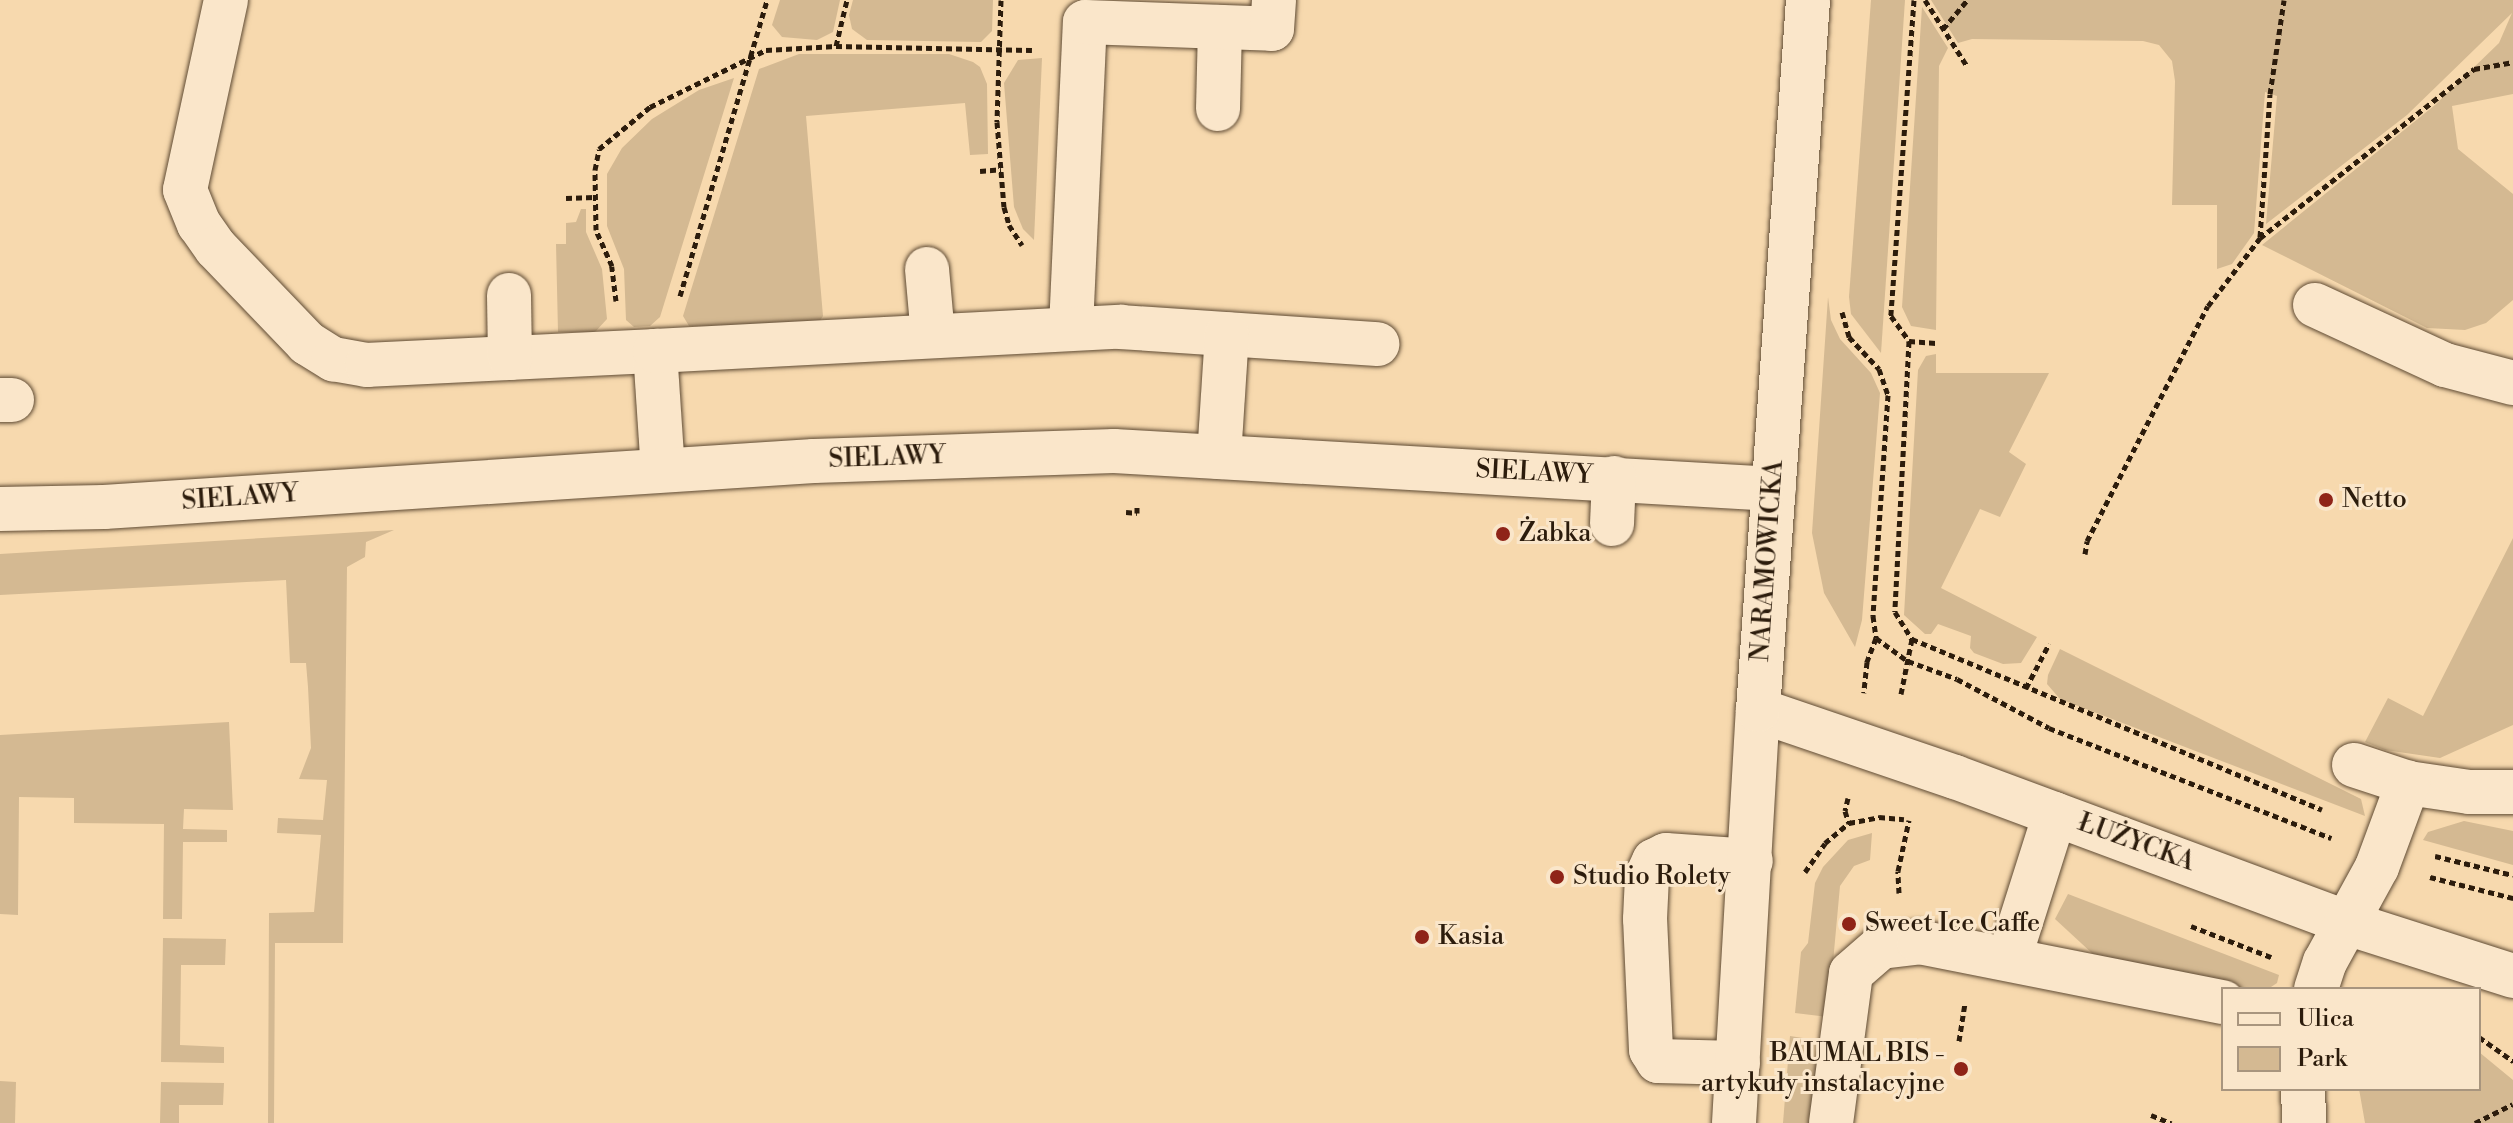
<!DOCTYPE html>
<html>
<head>
<meta charset="utf-8">
<style>
  body { margin:0 }
  #map { position:relative; width:2513px; height:1123px; overflow:hidden; background:#f7d9ae; font-family:"Libre Bodoni",serif }
  div>[style] { position:absolute }
  [style*='--x'] { left:calc(var(--x)*1px); top:calc(var(--y)*1px); width:calc(var(--w)*1px); rotate:calc(var(--a)*1deg) }
  .green>* { inset:0; background:#d4b992 }
  .path>* { height:5px; margin-top:-2.5px; transform-origin:0; background:repeating-linear-gradient(90deg,#2c1c0c 0 6px,transparent 0 10px) }
  .roads { filter:drop-shadow(0 0 2px #5f4b34) drop-shadow(0 0 2px #5f4b34) }
  .minor>* { height:44px; margin:-22px; padding:0 22px; transform-origin:22px; border-radius:22px; background:#fae6ca }
  .dots>* { width:22px; height:22px; translate:-50% -50%; box-sizing:border-box; border:4px solid #fae6ca; border-radius:50% }
  span { translate:-50% -50%; white-space:nowrap; text-align:center; line-height:1.15; -webkit-text-stroke:6px #fae6ca; paint-order:stroke }
  .street-label { font-size:26px; color:#2c1c0c }
  .poi-label { font-size:26px; color:#2c1c0c }
  .left { translate:0 -50%; text-align:left }
  .right { translate:-100% -50%; text-align:right }
  .legend { position:absolute; left:2221px; top:987px; width:260px; height:104px; box-sizing:border-box; background:#fae6ca; border:2px solid #a8957e; margin:0; padding:10px 14px; list-style:none; font-size:24px; color:#2c1c0c }
  .legend li { display:flex; align-items:center; gap:16px; height:40px }
  .legend b { width:40px; border:2px solid #a8957e }
</style>
</head>
<body>
<div id="map">
  <div class="green">
    <div style="clip-path:polygon(780px 0,840px 0,833px 32px,817px 40px,782px 37px,772px 25px)"></div>
    <div style="clip-path:polygon(853px 0,993px 0,992px 31px,981px 42px,867px 40px,852px 29px,849px 15px)"></div>
    <div style="clip-path:polygon(1871px 0,1905px 0,1881px 353px,1851px 314px,1849px 297px)"></div>
    <div style="clip-path:polygon(1931px 0,2513px 0,2513px 94px,2452px 106px,2458px 149px,2513px 194px,2513px 300px,2486px 323px,2465px 330px,2427px 328px,2262px 245px,2435px 105px,2499px 43px,2512px 13px,2407px 115px,2266px 224px,2277px 96px,2265px 92px,2254px 233px,2232px 264px,2217px 269px,2217px 205px,2172px 205px,2175px 81px,2172px 61px,2159px 45px,2143px 41px,1972px 39px,1958px 43px)"></div>
    <div style="clip-path:polygon(1922px 7px,1948px 48px,1939px 66px,1936px 330px,1911px 326px,1902px 307px)"></div>
    <div style="clip-path:polygon(799px 54px,949px 54px,973px 62px,980px 67px,987px 84px,988px 154px,970px 155px,965px 103px,806px 116px,823px 316px,817px 325px,689px 326px,683px 316px,759px 69px)"></div>
    <div style="clip-path:polygon(1042px 58px,1034px 240px,1023px 229px,1014px 207px,1004px 83px,1018px 60px)"></div>
    <div style="clip-path:polygon(734px 78px,660px 317px,650px 326px,634px 327px,626px 320px,624px 269px,607px 226px,607px 174px,622px 148px,652px 119px,699px 90px)"></div>
    <div style="clip-path:polygon(581px 209px,586px 209px,586px 232px,602px 269px,607px 319px,595px 332px,558px 332px,556px 244px,566px 244px,566px 223px,576px 222px)"></div>
    <div style="clip-path:polygon(1828px 297px,1831px 320px,1840px 339px,1871px 373px,1880px 393px,1862px 620px,1855px 647px,1824px 593px,1812px 533px)"></div>
    <div style="clip-path:polygon(1936px 354px,1936px 373px,2049px 373px,2009px 452px,2026px 464px,2000px 517px,1980px 509px,1941px 588px,2037px 637px,2021px 663px,2003px 664px,1974px 653px,1970px 648px,1971px 636px,1938px 624px,1931px 634px,1925px 634px,1904px 615px,1918px 370px,1926px 356px)"></div>
    <div style="clip-path:polygon(394px 530px,366px 542px,365px 557px,347px 567px,343px 943px,275px 943px,274px 1123px,268px 1123px,269px 913px,314px 912px,321px 835px,277px 833px,278px 818px,323px 820px,327px 780px,299px 779px,311px 748px,308px 687px,306px 663px,290px 663px,286px 580px,0 595px,0 554px)"></div>
    <div style="clip-path:polygon(2513px 538px,2513px 725px,2440px 758px,2385px 750px,2365px 742px,2388px 698px,2423px 716px)"></div>
    <div style="clip-path:polygon(2060px 649px,2361px 799px,2365px 816px,2060px 699px,2047px 684px,2048px 675px)"></div>
    <div style="clip-path:polygon(229px 722px,233px 810px,184px 809px,183px 829px,227px 830px,227px 842px,183px 842px,182px 919px,163px 919px,164px 824px,74px 823px,74px 798px,19px 797px,18px 915px,0 914px,0 735px)"></div>
    <div style="clip-path:polygon(2464px 821px,2513px 831px,2513px 865px,2423px 840px,2428px 832px)"></div>
    <div style="clip-path:polygon(1872px 833px,1870px 860px,1854px 866px,1840px 886px,1828px 1017px,1795px 1013px,1801px 952px,1808px 943px,1815px 883px,1823px 867px,1848px 840px)"></div>
    <div style="clip-path:polygon(2068px 894px,2279px 975px,2277px 983px,2268px 989px,2237px 989px,2094px 955px,2055px 919px)"></div>
    <div style="clip-path:polygon(163px 938px,226px 939px,225px 965px,181px 965px,180px 1045px,224px 1047px,224px 1063px,161px 1062px)"></div>
    <div style="clip-path:polygon(1790px 1036px,1822px 1041px,1815px 1123px,1783px 1123px)"></div>
    <div style="clip-path:polygon(2479px 1052px,2513px 1080px,2513px 1123px,2365px 1123px,2359px 1089px,2479px 1089px)"></div>
    <div style="clip-path:polygon(0 1081px,16px 1082px,15px 1123px,0 1123px)"></div>
    <div style="clip-path:polygon(161px 1082px,224px 1083px,223px 1105px,179px 1105px,179px 1123px,160px 1123px)"></div>
  </div>
  <div class="path">
    <div style="--x:1001;--y:0;--w:122;--a:91.9"></div>
    <div style="--x:997;--y:122;--w:85;--a:85.3"></div>
    <div style="--x:1004;--y:207;--w:19;--a:74"></div>
    <div style="--x:1009;--y:225;--w:24;--a:57"></div>
    <div style="--x:1914;--y:0;--w:317;--a:94.2"></div>
    <div style="--x:1891;--y:316;--w:31;--a:54"></div>
    <div style="--x:1909;--y:341;--w:271;--a:93"></div>
    <div style="--x:1895;--y:612;--w:32;--a:58"></div>
    <div style="--x:1912;--y:639;--w:444;--a:22.6"></div>
    <div style="--x:1925;--y:0;--w:78;--a:57.5"></div>
    <div style="--x:1943;--y:29;--w:38;--a:-50"></div>
    <div style="--x:836;--y:46;--w:47;--a:-76.6"></div>
    <div style="--x:980;--y:171;--w:21;--a:-5"></div>
    <div style="--x:566;--y:198;--w:29;--a:-2"></div>
    <div style="--x:2260;--y:237;--w:143;--a:-86"></div>
    <div style="--x:2270;--y:94;--w:95;--a:-81.5"></div>
    <div style="--x:680;--y:296;--w:309;--a:-73.6"></div>
    <div style="--x:616;--y:301;--w:35;--a:-97"></div>
    <div style="--x:612;--y:266;--w:39;--a:-114"></div>
    <div style="--x:596;--y:230;--w:60;--a:-91"></div>
    <div style="--x:595;--y:170;--w:21;--a:-79"></div>
    <div style="--x:599;--y:149;--w:66;--a:-39.5"></div>
    <div style="--x:650;--y:107;--w:129;--a:-26.2"></div>
    <div style="--x:766;--y:50;--w:70;--a:-3.3"></div>
    <div style="--x:836;--y:46;--w:196;--a:1.2"></div>
    <div style="--x:1842;--y:312;--w:26;--a:74"></div>
    <div style="--x:1849;--y:337;--w:44;--a:46.8"></div>
    <div style="--x:1879;--y:369;--w:28;--a:71"></div>
    <div style="--x:1888;--y:395;--w:222;--a:93.9"></div>
    <div style="--x:1873;--y:616;--w:22;--a:82"></div>
    <div style="--x:1876;--y:638;--w:26;--a:111"></div>
    <div style="--x:1867;--y:662;--w:31;--a:96"></div>
    <div style="--x:1909;--y:341;--w:27;--a:4"></div>
    <div style="--x:1126;--y:512;--w:11;--a:5"></div>
    <div style="--x:1137;--y:513;--w:7;--a:-90"></div>
    <div style="--x:2085;--y:554;--w:13;--a:-81"></div>
    <div style="--x:2087;--y:541;--w:264;--a:-62.8"></div>
    <div style="--x:2208;--y:306;--w:86;--a:-52.6"></div>
    <div style="--x:2260;--y:238;--w:273;--a:-38.3"></div>
    <div style="--x:2474;--y:69;--w:40;--a:-10"></div>
    <div style="--x:1876;--y:638;--w:39;--a:36"></div>
    <div style="--x:1908;--y:661;--w:52;--a:20.2"></div>
    <div style="--x:1957;--y:679;--w:104;--a:28"></div>
    <div style="--x:2049;--y:728;--w:303;--a:21.3"></div>
    <div style="--x:2026;--y:688;--w:50;--a:-62.4"></div>
    <div style="--x:1901;--y:694;--w:56;--a:-78.7"></div>
    <div style="--x:1848;--y:798;--w:13;--a:103"></div>
    <div style="--x:1845;--y:811;--w:13;--a:72"></div>
    <div style="--x:1849;--y:823;--w:31;--a:-11"></div>
    <div style="--x:1879;--y:817;--w:25;--a:5"></div>
    <div style="--x:2435;--y:856;--w:80;--a:13.7"></div>
    <div style="--x:1805;--y:872;--w:35;--a:-55"></div>
    <div style="--x:1825;--y:843;--w:31;--a:-40"></div>
    <div style="--x:2430;--y:877;--w:86;--a:14.2"></div>
    <div style="--x:1899;--y:893;--w:22;--a:-93"></div>
    <div style="--x:1898;--y:871;--w:52;--a:-77.8"></div>
    <div style="--x:2191;--y:926;--w:86;--a:21.2"></div>
    <div style="--x:2479;--y:1037;--w:42;--a:35.2"></div>
    <div style="--x:1959;--y:1041;--w:39;--a:-81"></div>
    <div style="--x:2151;--y:1115;--w:22;--a:22"></div>
    <div style="--x:2475;--y:1123;--w:42;--a:-26.6"></div>
  </div>
  <div class="roads">
    <div class="minor">
      <div style="--x:226;--y:0;--w:194;--a:102.2"></div>
      <div style="--x:185;--y:190;--w:37;--a:68"></div>
      <div style="--x:199;--y:224;--w:29;--a:55"></div>
      <div style="--x:216;--y:248;--w:132;--a:46.2"></div>
      <div style="--x:307;--y:343;--w:31;--a:32"></div>
      <div style="--x:333;--y:359;--w:35;--a:10"></div>
      <div style="--x:367;--y:365;--w:288;--a:-2.8"></div>
      <div style="--x:655;--y:351;--w:119;--a:86.2"></div>
      <div style="--x:1218;--y:109;--w:82;--a:-88.6"></div>
      <div style="--x:927;--y:269;--w:67;--a:84.9"></div>
      <div style="--x:509;--y:295;--w:63;--a:89.1"></div>
      <div style="--x:2315;--y:305;--w:143;--a:24.8"></div>
      <div style="--x:2445;--y:365;--w:70;--a:14.8"></div>
      <div style="--x:1071;--y:328;--w:306;--a:-87.4"></div>
      <div style="--x:1085;--y:22;--w:187;--a:2.1"></div>
      <div style="--x:1272;--y:29;--w:29;--a:-86"></div>
      <div style="--x:655;--y:351;--w:466;--a:-3"></div>
      <div style="--x:1120;--y:327;--w:258;--a:3.8"></div>
      <div style="--x:0;--y:400;--w:12;--a:0"></div>
      <div style="--x:1219;--y:457;--w:123;--a:-86.3"></div>
      <div style="--x:0;--y:509;--w:104;--a:-1.1"></div>
      <div style="--x:104;--y:507;--w:711;--a:-3.71"></div>
      <div style="--x:814;--y:461;--w:300;--a:-1.9"></div>
      <div style="--x:1114;--y:451;--w:661;--a:3.3"></div>
      <div style="--x:1612;--y:524;--w:46;--a:-87.5"></div>
      <div style="--x:1758;--y:710;--w:208;--a:18.8"></div>
      <div style="--x:1955;--y:777;--w:418;--a:20.4"></div>
      <div style="--x:2347;--y:923;--w:174;--a:17.7"></div>
      <div style="--x:2354;--y:765;--w:57;--a:18.4"></div>
      <div style="--x:2408;--y:783;--w:62;--a:8.4"></div>
      <div style="--x:2469;--y:792;--w:44;--a:0"></div>
      <div style="--x:2009;--y:959;--w:152;--a:-72.4"></div>
      <div style="--x:2316;--y:989;--w:28;--a:-72"></div>
      <div style="--x:2325;--y:962;--w:108;--a:-61.3"></div>
      <div style="--x:2377;--y:867;--w:90;--a:-69.7"></div>
      <div style="--x:1738;--y:1063;--w:80;--a:-178.6"></div>
      <div style="--x:1658;--y:1061;--w:13;--a:-122"></div>
      <div style="--x:1651;--y:1050;--w:131;--a:-92.6"></div>
      <div style="--x:1645;--y:919;--w:43;--a:-87.3"></div>
      <div style="--x:1647;--y:876;--w:17;--a:-65"></div>
      <div style="--x:1654;--y:861;--w:13;--a:-27"></div>
      <div style="--x:1666;--y:855;--w:85;--a:4"></div>
      <div style="--x:2303;--y:1089;--w:34;--a:88"></div>
      <div style="--x:1734;--y:1123;--w:414;--a:-86.7"></div>
      <div style="--x:1758;--y:710;--w:712;--a:-85.97"></div>
      <div style="--x:1831;--y:1123;--w:151;--a:-82.4"></div>
      <div style="--x:1851;--y:973;--w:40;--a:-41"></div>
      <div style="--x:1881;--y:947;--w:38;--a:-7"></div>
      <div style="--x:1919;--y:942;--w:310;--a:11.2"></div>
    </div>
  </div>
  <div class="dots">
    <div style="left:2326px;top:500px;background:#8f2418"></div>
    <div style="left:1503px;top:534px;background:#8f2418"></div>
    <div style="left:1557px;top:877px;background:#8f2418"></div>
    <div style="left:1849px;top:924px;background:#8f2418"></div>
    <div style="left:1422px;top:937px;background:#8f2418"></div>
    <div style="left:1961px;top:1069px;background:#8f2418"></div>
  </div>
  <div class="street-label">
    <span style="left:887px;top:458px;rotate:-2deg">SIELAWY</span>
    <span style="left:1534px;top:473px;rotate:3deg">SIELAWY</span>
    <span style="left:240px;top:498px;rotate:-4deg">SIELAWY</span>
    <span style="left:1768px;top:561px;rotate:-86deg">NARAMOWICKA</span>
    <span style="left:2136px;top:843px;rotate:20deg">ŁUŻYCKA</span>
  </div>
  <div class="poi-label">
    <span class="left" style="left:2342px;top:500px">Netto</span>
    <span class="left" style="left:1519px;top:534px">Żabka</span>
    <span class="left" style="left:1573px;top:877px">Studio Rolety</span>
    <span class="left" style="left:1865px;top:924px">Sweet Ice Caffe</span>
    <span class="left" style="left:1438px;top:937px">Kasia</span>
    <span class="right" style="left:1945px;top:1069px">BAUMAL BIS -<br>artykuły instalacyjne</span>
  </div>
  <ul class="legend">
  <li><b style="height:10px;background:#fae6ca"></b>Ulica</li>
  <li><b style="height:22px;background:#d4b992"></b>Park</li>
  </ul>
</div>
</body>
</html>
